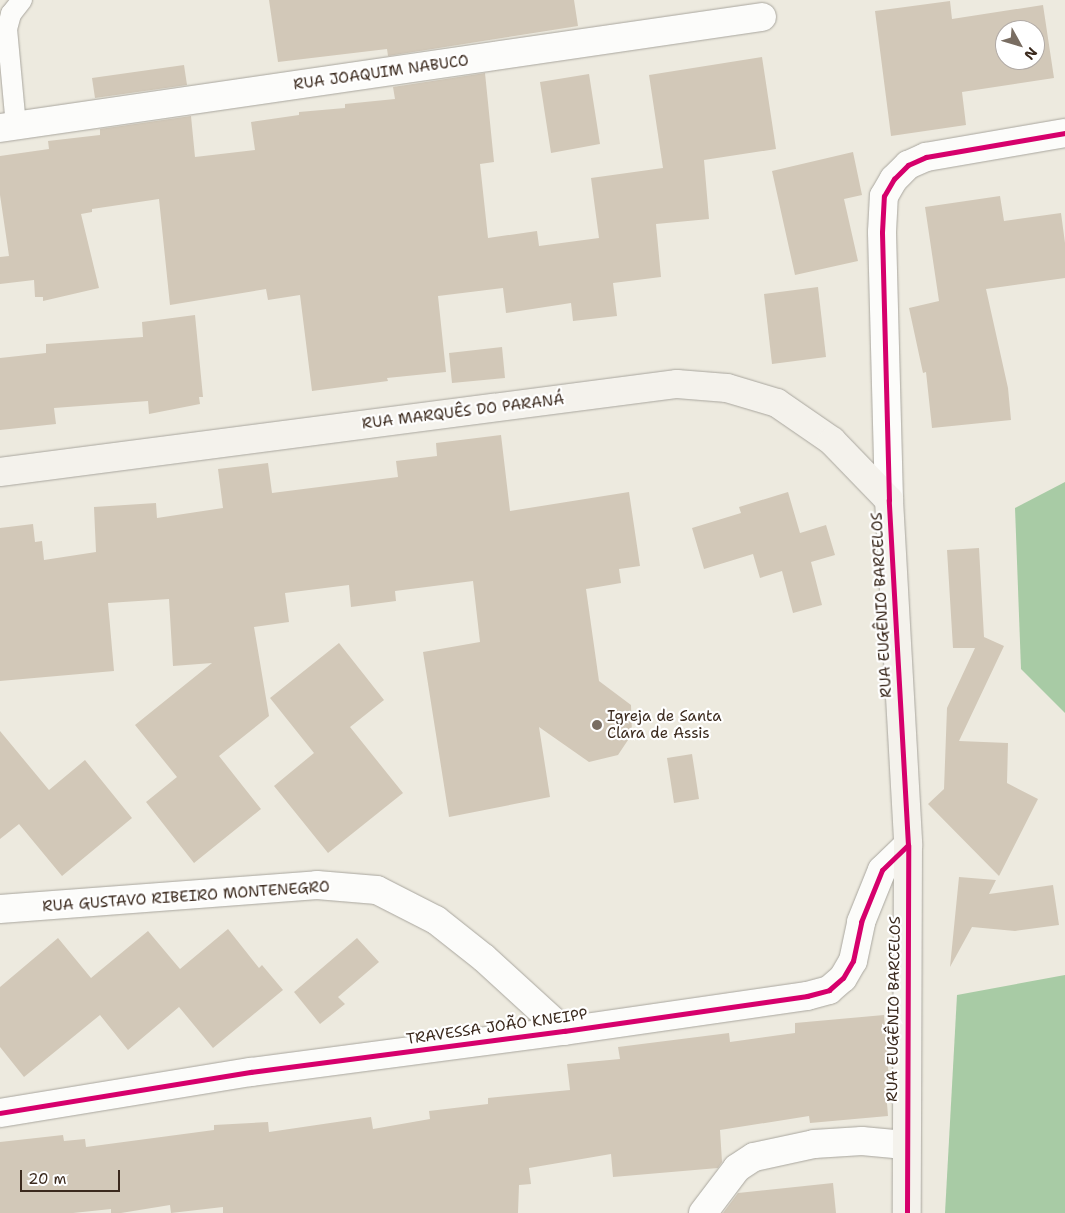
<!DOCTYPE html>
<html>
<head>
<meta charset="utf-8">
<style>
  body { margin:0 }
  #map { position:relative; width:1065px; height:1213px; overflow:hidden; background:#edeadf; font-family:"Shantell Sans",sans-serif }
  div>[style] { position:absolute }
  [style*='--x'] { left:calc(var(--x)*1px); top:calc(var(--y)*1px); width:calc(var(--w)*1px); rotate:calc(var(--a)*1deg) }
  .forest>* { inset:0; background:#a8cba5 }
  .building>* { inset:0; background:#d2c8b8 }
  .roads { filter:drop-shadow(0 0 1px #a9a69e) drop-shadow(0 0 1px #a9a69e) }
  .lane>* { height:20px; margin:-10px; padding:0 10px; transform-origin:10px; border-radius:10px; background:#fcfcfa }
  .street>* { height:28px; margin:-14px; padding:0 14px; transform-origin:14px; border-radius:14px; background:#fcfcfa }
  .secondary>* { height:28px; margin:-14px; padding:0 14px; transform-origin:14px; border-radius:14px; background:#f4f2ec }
  .cycleway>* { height:5px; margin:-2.5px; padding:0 2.5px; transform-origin:2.5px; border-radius:2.5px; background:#d6006c }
  .dots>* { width:14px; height:14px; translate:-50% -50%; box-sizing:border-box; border:2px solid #fff; border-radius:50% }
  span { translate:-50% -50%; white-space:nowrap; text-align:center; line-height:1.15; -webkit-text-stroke:4.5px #fff; paint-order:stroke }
  .street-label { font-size:15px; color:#3b2a1e }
  .poi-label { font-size:15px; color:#3b2a1e }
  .left { translate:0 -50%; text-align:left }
  .north { position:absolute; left:995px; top:20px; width:50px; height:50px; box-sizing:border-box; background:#fff; border:1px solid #b1aaa5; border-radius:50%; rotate:129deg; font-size:14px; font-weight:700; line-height:20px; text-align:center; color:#3b2a1e }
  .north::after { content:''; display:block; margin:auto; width:18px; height:22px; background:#796d62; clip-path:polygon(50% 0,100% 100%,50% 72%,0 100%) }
  .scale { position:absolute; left:20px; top:1170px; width:100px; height:22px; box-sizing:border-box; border:2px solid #3b2a1e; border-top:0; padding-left:6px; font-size:15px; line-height:18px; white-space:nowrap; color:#3b2a1e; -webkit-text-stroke:4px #fff; paint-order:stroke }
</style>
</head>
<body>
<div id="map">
  <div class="forest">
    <div style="clip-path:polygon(1065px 482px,1065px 713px,1021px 669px,1015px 508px)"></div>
    <div style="clip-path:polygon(1065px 975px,1065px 1213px,945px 1213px,957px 995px)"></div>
  </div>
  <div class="building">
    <div style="clip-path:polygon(269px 0,574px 0,578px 26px,388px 56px,387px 49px,278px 62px)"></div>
    <div style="clip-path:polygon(evenodd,950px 1px,952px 19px,1043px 5px,1054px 78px,962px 92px,966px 125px,891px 136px,875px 11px,950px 1px,1005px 30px,1035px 30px,1035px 60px,1005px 60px,1005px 30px)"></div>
    <div style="clip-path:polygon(762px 57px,776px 149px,704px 160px,709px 219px,656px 224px,661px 277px,613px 283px,617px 316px,573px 321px,571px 303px,506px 313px,503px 288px,438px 296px,446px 372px,387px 378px,388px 381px,312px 391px,300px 295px,268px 300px,266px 289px,170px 305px,159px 199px,92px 209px,92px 212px,81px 214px,99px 288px,43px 301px,43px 297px,35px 297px,34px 280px,0 284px,0 257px,9px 256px,0 195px,0 156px,49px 149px,48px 141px,100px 135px,100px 129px,191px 116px,195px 157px,255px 150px,251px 122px,299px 115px,299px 112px,345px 108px,345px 104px,395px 99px,393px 87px,485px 73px,494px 162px,480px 164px,488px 238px,537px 231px,539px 246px,599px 238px,591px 178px,663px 168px,649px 75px)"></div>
    <div style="clip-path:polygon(184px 65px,187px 85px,95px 98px,92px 78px)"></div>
    <div style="clip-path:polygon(589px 74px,600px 144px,551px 153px,540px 82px)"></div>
    <div style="clip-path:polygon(853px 152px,862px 195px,844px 199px,858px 261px,795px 275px,772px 171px)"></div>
    <div style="clip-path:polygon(1000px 196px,1004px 221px,1061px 213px,1065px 243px,1065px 278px,986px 289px,1008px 388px,1011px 420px,932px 428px,926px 372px,923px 373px,909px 308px,939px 301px,925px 207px)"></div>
    <div style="clip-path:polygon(818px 287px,826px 357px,772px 364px,764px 294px)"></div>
    <div style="clip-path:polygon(195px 315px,203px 397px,199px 397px,200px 404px,149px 414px,148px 401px,54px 408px,56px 424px,0 430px,0 358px,46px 353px,46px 344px,143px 337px,142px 322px)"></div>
    <div style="clip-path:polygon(502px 347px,505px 378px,452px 383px,449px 353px)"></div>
    <div style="clip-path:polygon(501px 435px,510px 511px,629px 492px,640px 566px,619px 569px,621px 583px,586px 589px,599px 681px,631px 705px,632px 734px,618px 755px,589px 762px,539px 727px,550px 797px,449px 817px,423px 652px,480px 642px,473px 581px,395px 591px,396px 601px,351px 607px,349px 585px,285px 593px,289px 622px,254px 627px,269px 716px,219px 756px,261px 809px,194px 863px,146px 802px,177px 777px,135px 725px,212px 663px,173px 666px,169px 599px,108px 603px,114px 671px,0 681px,0 528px,33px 524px,35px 542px,42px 541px,44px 560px,96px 552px,94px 507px,156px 503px,157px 518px,223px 508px,218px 469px,268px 463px,272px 493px,398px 477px,396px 461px,437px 456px,436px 443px)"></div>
    <div style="clip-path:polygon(788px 492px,800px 533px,826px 525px,835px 555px,811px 562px,822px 605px,793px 613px,782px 571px,760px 578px,753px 554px,704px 569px,692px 528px,741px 513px,739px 507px)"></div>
    <div style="clip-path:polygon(979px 548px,984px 637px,1004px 646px,959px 741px,1008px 743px,1007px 783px,1038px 799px,999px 876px,928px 804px,944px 789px,947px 708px,975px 648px,953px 648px,947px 550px)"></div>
    <div style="clip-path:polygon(339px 643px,384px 700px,350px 727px,403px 793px,328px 853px,274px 786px,314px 753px,270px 698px)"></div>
    <div style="clip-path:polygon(0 731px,49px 790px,85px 760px,132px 818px,62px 876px,19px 824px,0 839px)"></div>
    <div style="clip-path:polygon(692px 754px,699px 799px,674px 803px,667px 758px)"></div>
    <div style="clip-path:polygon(959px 877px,996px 880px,989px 894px,1053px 885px,1059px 925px,1015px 931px,972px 927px,950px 967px)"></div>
    <div style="clip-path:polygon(228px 929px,259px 968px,262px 965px,283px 990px,213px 1048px,179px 1007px,128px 1050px,100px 1015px,24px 1077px,0 1047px,0 987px,58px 938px,91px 978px,148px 931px,180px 969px)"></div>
    <div style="clip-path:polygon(357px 938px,379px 962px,338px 997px,345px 1004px,320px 1024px,294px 992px)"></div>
    <div style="clip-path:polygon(884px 1015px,889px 1079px,885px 1079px,888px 1116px,810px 1123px,809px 1116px,720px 1130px,722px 1162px,718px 1168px,613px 1177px,611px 1154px,529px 1168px,531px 1184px,519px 1185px,518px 1213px,223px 1213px,223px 1207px,171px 1213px,170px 1205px,121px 1213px,111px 1213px,111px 1209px,73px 1213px,0 1213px,0 1142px,63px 1135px,64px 1141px,85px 1139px,86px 1147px,214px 1130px,214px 1125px,268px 1122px,269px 1132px,371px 1117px,373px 1129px,430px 1119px,429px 1111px,488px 1104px,488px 1098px,570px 1090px,567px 1064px,620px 1059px,618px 1047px,729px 1033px,730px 1042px,795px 1033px,795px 1023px)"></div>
    <div style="clip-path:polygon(833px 1183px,836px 1213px,723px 1213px,738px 1193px)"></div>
  </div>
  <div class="roads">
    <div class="lane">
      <div style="--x:16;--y:126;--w:97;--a:-95.3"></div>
      <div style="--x:7;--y:29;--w:16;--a:-75"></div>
      <div style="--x:11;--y:14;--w:18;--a:-52"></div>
    </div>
    <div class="street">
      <div style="--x:0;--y:128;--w:770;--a:-8.29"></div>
      <div style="--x:889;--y:500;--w:268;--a:-91.5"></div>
      <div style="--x:882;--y:232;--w:36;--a:-87"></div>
      <div style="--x:884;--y:196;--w:20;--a:-60"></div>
      <div style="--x:894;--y:179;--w:20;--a:-45"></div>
      <div style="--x:908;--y:165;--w:20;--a:-24"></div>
      <div style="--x:926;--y:157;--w:141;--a:-9.8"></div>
      <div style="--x:0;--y:909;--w:318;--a:-4.3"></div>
      <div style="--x:317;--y:885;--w:60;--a:4.8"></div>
      <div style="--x:377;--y:890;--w:66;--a:27"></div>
      <div style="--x:436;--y:920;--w:61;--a:38.4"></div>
      <div style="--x:484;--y:958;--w:108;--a:42.4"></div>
      <div style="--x:0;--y:1113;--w:254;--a:-9.3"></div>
      <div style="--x:251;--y:1072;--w:316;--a:-7.5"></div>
      <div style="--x:564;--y:1031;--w:246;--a:-8.2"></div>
      <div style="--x:807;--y:996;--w:23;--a:-15"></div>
      <div style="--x:829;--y:990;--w:18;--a:-41"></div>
      <div style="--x:843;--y:978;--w:20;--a:-60"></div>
      <div style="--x:853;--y:961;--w:40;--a:-78"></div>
      <div style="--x:861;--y:922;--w:56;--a:-68"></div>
      <div style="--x:882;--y:870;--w:36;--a:-44"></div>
      <div style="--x:703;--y:1213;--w:56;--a:-52.9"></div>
      <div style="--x:737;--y:1168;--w:20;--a:-33"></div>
      <div style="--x:754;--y:1157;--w:61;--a:-12.2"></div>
      <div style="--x:814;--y:1144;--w:48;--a:-3.6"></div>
      <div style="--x:862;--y:1141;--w:43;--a:5.3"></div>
    </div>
    <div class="secondary">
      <div style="--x:0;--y:472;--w:683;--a:-7.41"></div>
      <div style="--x:677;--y:384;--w:50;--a:4.6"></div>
      <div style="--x:727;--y:388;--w:52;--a:16.7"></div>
      <div style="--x:777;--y:403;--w:67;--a:34.6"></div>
      <div style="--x:832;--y:441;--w:82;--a:46"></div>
      <div style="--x:889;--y:500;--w:346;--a:86.8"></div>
      <div style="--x:908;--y:845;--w:368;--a:90.2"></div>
    </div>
  </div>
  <div class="cycleway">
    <div style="--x:0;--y:1113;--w:254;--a:-9.3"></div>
    <div style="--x:251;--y:1072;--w:316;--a:-7.5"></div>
    <div style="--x:564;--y:1031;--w:246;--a:-8.2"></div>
    <div style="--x:807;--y:996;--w:23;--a:-15"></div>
    <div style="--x:829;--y:990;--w:18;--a:-41"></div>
    <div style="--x:843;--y:978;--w:20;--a:-60"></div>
    <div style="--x:853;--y:961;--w:40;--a:-78"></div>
    <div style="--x:861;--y:922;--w:56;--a:-68"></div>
    <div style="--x:882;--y:870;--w:36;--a:-44"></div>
    <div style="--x:907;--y:1213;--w:368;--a:-89.8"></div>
    <div style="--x:908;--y:845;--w:346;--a:-93.2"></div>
    <div style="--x:889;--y:500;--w:268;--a:-91.5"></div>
    <div style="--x:882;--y:232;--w:36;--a:-87"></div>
    <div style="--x:884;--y:196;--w:20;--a:-60"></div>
    <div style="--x:894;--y:179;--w:20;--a:-45"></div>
    <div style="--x:908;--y:165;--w:20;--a:-24"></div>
    <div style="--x:926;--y:157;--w:141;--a:-9.8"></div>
  </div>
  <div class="dots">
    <div style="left:597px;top:725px;background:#796d62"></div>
  </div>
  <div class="street-label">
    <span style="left:381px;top:73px;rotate:-8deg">RUA JOAQUIM NABUCO</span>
    <span style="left:463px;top:412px;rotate:-7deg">RUA MARQUÊS DO PARANÁ</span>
    <span style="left:882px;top:605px;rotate:-93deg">RUA EUGÊNIO BARCELOS</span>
    <span style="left:186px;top:897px;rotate:-4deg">RUA GUSTAVO RIBEIRO MONTENEGRO</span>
    <span style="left:894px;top:1009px;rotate:-89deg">RUA EUGÊNIO BARCELOS</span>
    <span style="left:497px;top:1027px;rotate:-8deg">TRAVESSA JOÃO KNEIPP</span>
  </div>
  <div class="poi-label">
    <span class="left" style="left:607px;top:725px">Igreja de Santa<br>Clara de Assis</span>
  </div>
  <div class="north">N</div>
  <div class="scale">20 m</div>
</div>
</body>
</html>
